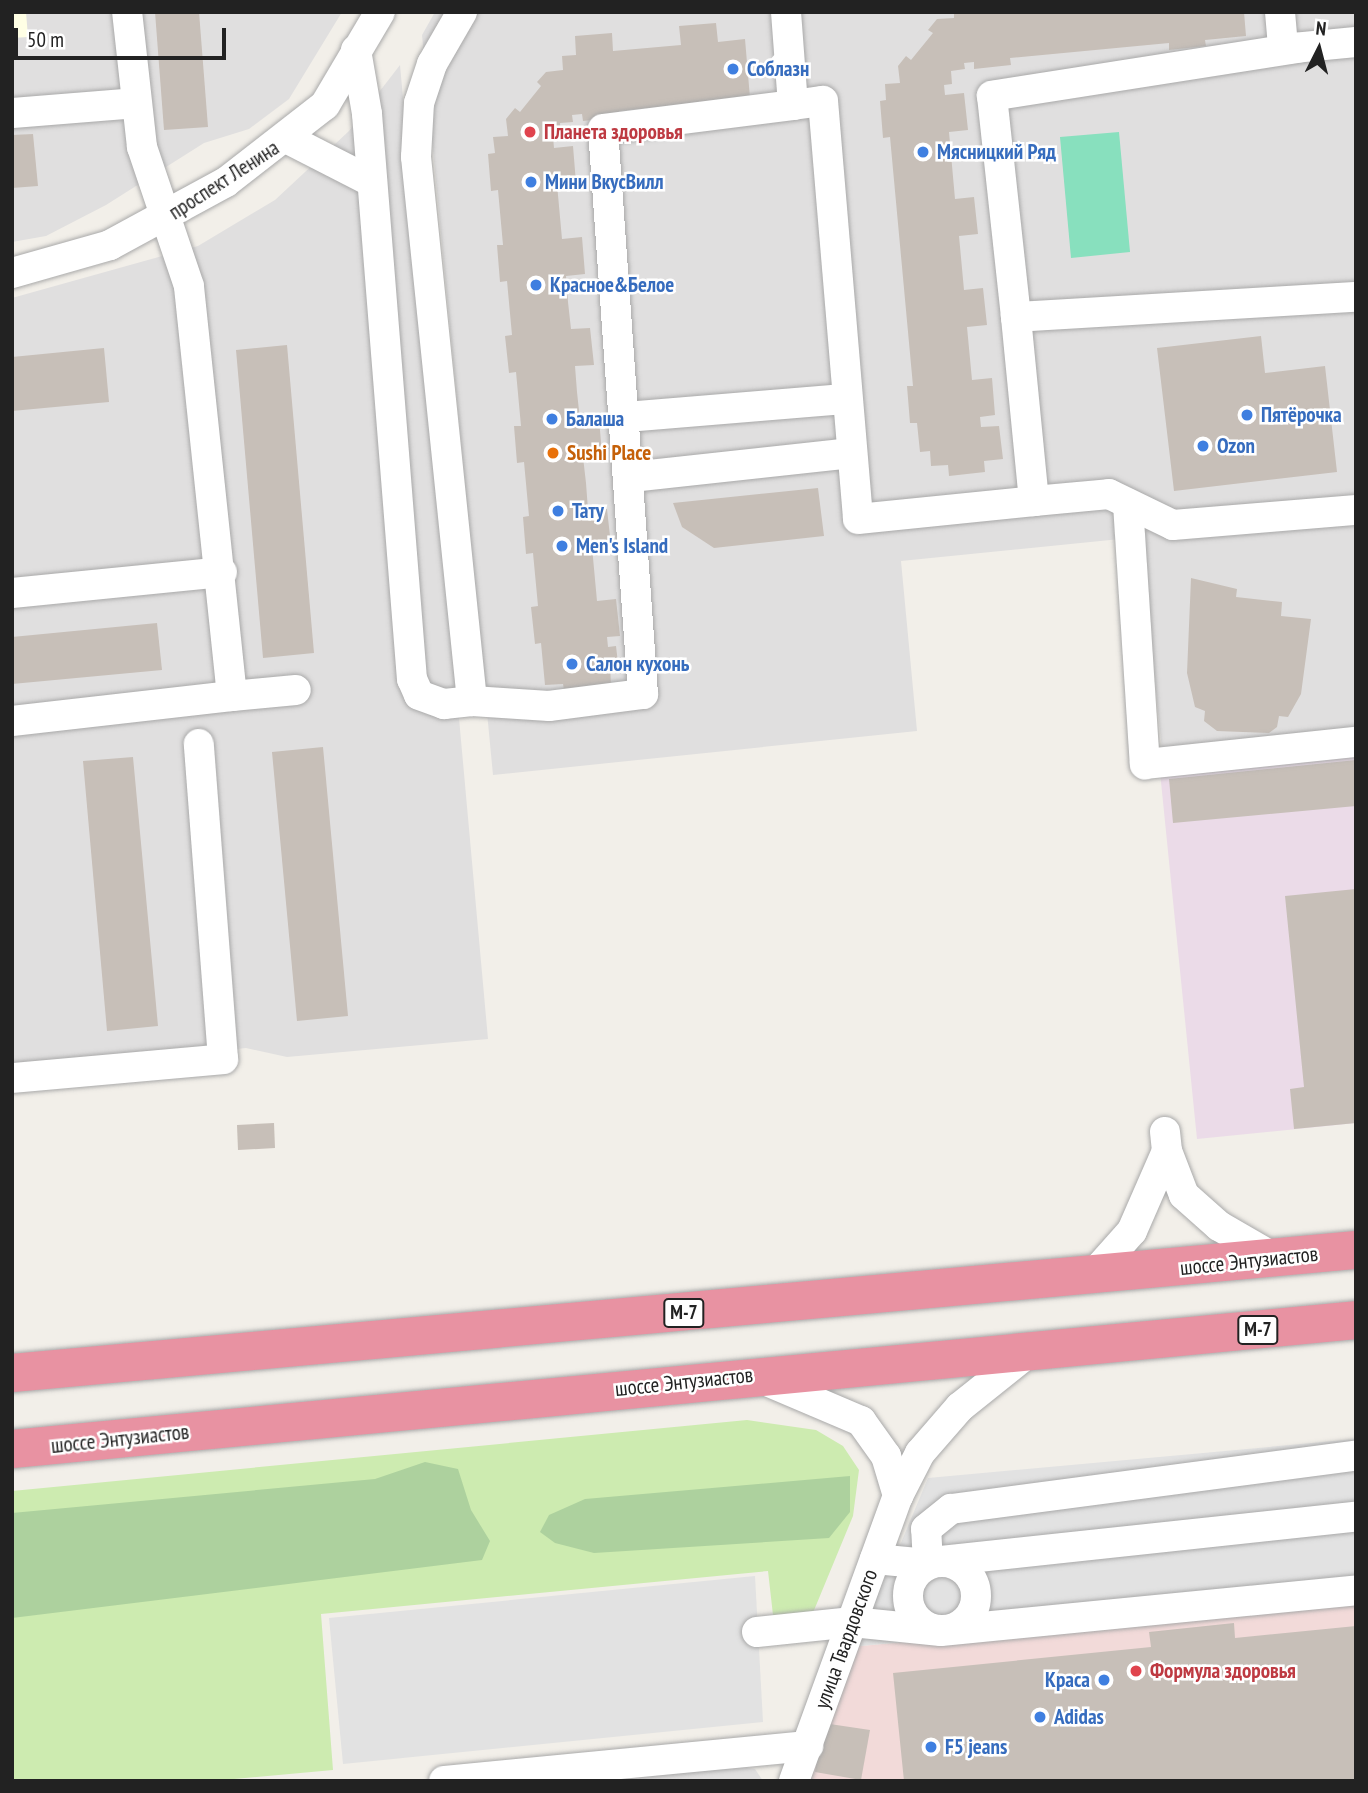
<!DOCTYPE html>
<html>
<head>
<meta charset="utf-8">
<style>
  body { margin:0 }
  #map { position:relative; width:1368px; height:1793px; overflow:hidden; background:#f2efe9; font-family:"PT Sans Narrow",sans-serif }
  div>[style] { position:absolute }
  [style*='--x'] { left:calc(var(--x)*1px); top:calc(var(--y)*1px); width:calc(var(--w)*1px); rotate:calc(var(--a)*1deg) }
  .residential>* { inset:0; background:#e0dfdf }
  .commercial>* { inset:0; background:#f2dad9 }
  .industrial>* { inset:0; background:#ebdbe8 }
  .education>* { inset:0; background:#ffffe5 }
  .grass>* { inset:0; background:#cdebb0 }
  .forest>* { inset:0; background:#add19e }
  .pitch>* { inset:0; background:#88e0be }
  .parking>* { inset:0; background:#e2e2e2 }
  .building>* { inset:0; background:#c7bfb8 }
  .roads { filter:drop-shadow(0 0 2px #a9a9a9) drop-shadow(0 0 2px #a9a9a9) }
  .minor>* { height:30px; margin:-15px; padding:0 15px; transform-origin:15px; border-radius:15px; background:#fff }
  .minor>.ring { margin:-15px; padding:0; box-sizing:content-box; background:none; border:30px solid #fff; border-radius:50% }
  .highway>* { height:38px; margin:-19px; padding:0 19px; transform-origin:19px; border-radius:19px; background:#e892a2 }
  .dots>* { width:19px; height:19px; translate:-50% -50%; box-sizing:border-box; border:4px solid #fff; border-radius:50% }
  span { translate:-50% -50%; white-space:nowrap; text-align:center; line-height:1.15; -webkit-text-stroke:5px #fff; paint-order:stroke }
  .shield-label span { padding:2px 5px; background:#fff; border:2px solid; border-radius:5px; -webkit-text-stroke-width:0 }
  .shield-label { font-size:19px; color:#222; font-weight:700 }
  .shop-label { font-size:21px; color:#366cbe; font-weight:700 }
  .left { translate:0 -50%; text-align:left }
  .right { translate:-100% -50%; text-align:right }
  .health-label { font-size:21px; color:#be3a42; font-weight:700 }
  .street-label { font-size:21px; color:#222 }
  .food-label { font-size:21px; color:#c56008; font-weight:700 }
  .frame { position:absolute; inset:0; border:14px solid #222; pointer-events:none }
  .north { position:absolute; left:1284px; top:14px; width:70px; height:70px; -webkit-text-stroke:5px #fff; paint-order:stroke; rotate:6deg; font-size:19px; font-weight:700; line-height:28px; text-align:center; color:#222 }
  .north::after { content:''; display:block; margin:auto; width:24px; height:32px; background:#222; clip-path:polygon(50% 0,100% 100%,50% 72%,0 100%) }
  .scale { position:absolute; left:14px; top:28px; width:212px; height:32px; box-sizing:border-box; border:4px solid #222; border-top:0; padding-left:9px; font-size:21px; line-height:24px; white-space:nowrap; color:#222; -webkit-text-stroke:5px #fff; paint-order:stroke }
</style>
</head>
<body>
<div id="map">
  <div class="residential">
    <div style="clip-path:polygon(12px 12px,342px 12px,289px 99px,249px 129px,204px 143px,106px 205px,46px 236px,12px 242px)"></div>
    <div style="clip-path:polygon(435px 12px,1356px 12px,1356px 740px,1163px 759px,1140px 537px,901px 561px,917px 731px,493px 775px,422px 35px)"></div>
    <div style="clip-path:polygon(400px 65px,488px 1039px,287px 1057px,246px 1048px,12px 1070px,12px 298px,198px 246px,275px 200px,349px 131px)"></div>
    <div style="clip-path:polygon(738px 1766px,755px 1769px,763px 1781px,579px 1781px)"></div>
  </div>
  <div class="commercial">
    <div style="clip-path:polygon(1356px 1601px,1356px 1781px,807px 1781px,849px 1647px)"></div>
  </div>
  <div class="industrial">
    <div style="clip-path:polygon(1356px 751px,1356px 1123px,1197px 1139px,1160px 772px)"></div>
  </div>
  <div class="education">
    <div style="clip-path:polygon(12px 12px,26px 12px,28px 37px,12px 38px)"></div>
  </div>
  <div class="grass">
    <div style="clip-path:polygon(747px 1420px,816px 1430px,843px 1446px,859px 1470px,853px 1516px,810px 1620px,774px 1624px,768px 1571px,321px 1614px,333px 1770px,212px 1781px,12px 1781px,12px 1491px)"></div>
  </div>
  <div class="forest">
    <div style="clip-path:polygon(425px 1462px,458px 1469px,471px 1510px,490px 1541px,482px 1560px,12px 1618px,12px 1513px,375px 1479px)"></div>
    <div style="clip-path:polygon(850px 1476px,850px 1512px,829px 1538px,594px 1553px,555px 1543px,540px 1532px,549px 1515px,585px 1499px)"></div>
  </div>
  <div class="pitch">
    <div style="clip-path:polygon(1119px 132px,1130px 252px,1071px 258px,1060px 137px)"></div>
  </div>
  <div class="parking">
    <div style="clip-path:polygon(1356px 1439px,1356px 1601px,849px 1647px,893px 1562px,928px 1478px)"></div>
    <div style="clip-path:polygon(755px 1576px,763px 1722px,343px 1764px,329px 1618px)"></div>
  </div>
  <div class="building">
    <div style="clip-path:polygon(155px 12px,199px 12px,208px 127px,164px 130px)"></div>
    <div style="clip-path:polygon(954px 12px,1244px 12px,1246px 36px,1205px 40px,1206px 46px,1169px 50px,1169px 43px,1010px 58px,1011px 65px,974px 69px,974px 62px,964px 63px,965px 69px,951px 71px,952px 84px,944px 85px,945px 95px,964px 93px,968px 130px,949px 132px,955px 199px,974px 197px,978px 234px,959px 236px,964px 290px,983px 288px,987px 325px,967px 327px,972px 380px,992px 378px,995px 415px,980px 417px,981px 427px,999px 426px,1003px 459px,984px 461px,985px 472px,949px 476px,948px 465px,931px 466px,930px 451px,920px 452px,917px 423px,910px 423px,907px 386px,913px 386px,890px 137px,883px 138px,880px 101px,886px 100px,885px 84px,900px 83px,898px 66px,906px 56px,911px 60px,933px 33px,928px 30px,937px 19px,954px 18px)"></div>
    <div style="clip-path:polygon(716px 23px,718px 42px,745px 39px,750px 98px,619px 111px,619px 117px,583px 121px,582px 114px,572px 115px,573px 122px,560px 123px,561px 137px,553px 137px,554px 148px,573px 146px,576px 183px,557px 184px,562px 239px,582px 237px,585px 274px,566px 276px,568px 302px,571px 329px,590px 328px,594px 365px,575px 366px,577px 392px,580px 420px,599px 418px,602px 455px,583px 457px,586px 483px,588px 510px,607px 509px,611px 545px,592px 547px,597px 601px,616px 599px,620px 636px,607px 637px,608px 647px,616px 646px,618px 663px,610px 664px,611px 685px,565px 697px,563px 684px,545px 685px,541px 643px,535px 644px,531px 607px,538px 606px,533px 553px,526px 554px,523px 517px,529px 516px,524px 462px,517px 463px,514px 426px,521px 426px,516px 372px,509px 373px,505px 336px,512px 335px,507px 281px,500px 282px,497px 245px,503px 245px,498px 190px,491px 191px,488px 154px,495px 153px,493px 137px,508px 136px,506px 119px,515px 108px,520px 112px,541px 86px,537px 82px,546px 72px,563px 70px,562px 56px,576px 55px,575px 36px,612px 33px,613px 51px,681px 45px,679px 26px)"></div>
    <div style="clip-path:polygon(33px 134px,38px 186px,12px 188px,12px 135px)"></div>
    <div style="clip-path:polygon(1261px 336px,1265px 373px,1325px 366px,1337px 472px,1174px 491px,1157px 348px)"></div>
    <div style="clip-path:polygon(287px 345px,314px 653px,263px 658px,236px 350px)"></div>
    <div style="clip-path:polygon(104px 348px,109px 402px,12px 411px,12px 357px)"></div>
    <div style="clip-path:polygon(818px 488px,824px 536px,714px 548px,682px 527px,673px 503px)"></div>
    <div style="clip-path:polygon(1191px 578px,1237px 589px,1236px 597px,1282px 602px,1281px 616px,1311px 619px,1301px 694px,1288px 717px,1279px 716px,1277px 727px,1269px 733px,1217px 731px,1204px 721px,1205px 711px,1195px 707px,1187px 673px)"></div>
    <div style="clip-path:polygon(157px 623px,162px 670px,12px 684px,12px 637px)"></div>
    <div style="clip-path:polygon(323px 747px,348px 1016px,297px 1021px,272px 752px)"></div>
    <div style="clip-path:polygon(133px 757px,158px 1026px,107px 1031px,83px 761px)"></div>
    <div style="clip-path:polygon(1356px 760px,1356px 806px,1173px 823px,1169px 779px)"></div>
    <div style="clip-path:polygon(1356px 889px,1356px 1123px,1294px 1129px,1290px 1089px,1304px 1087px,1285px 896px)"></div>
    <div style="clip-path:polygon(274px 1123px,275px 1148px,238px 1150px,237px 1125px)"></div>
    <div style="clip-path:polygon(1234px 1623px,1235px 1638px,1356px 1626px,1356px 1781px,904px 1781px,893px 1673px,1151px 1647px,1149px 1632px)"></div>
    <div style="clip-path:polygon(823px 1723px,870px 1730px,861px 1780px,815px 1772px)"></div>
  </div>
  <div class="roads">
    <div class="minor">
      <div style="--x:462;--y:12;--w:60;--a:120"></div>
      <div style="--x:432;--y:64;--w:41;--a:108.4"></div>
      <div style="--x:419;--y:103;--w:54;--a:93.2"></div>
      <div style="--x:416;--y:157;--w:547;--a:84.12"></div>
      <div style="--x:472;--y:701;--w:77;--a:3.7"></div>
      <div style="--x:549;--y:706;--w:95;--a:-7.3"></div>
      <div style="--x:643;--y:694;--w:566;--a:-94.05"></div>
      <div style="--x:603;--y:129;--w:192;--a:-7.2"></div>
      <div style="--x:793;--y:105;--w:93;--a:-94.3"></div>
      <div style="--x:1280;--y:12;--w:37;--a:85"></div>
      <div style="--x:1283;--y:49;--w:73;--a:-5.5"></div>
      <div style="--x:1297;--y:48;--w:309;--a:171.1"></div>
      <div style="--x:992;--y:96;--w:222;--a:83.8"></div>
      <div style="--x:1016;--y:317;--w:341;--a:-3.4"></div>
      <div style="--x:356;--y:50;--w:65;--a:80.2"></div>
      <div style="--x:367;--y:114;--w:567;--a:85.45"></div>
      <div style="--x:412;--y:679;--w:17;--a:66"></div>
      <div style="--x:419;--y:695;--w:27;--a:20"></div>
      <div style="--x:444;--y:704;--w:28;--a:-6"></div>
      <div style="--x:793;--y:105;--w:30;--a:-8"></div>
      <div style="--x:823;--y:101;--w:419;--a:85.2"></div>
      <div style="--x:858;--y:519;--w:177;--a:-5.8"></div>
      <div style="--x:1034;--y:501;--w:185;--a:-95.6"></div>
      <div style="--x:12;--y:113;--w:123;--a:-4.6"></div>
      <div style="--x:288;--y:139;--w:94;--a:27.1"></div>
      <div style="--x:12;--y:273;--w:102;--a:-15.9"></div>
      <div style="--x:110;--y:245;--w:132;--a:-28.5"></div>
      <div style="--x:226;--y:182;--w:125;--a:-37.9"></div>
      <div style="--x:325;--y:105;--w:108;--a:-59.4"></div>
      <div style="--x:626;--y:417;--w:222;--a:-4.7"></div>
      <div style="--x:631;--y:477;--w:222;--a:-6.2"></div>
      <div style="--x:1034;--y:501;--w:75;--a:-5.3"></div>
      <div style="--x:1109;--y:494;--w:71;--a:25.8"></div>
      <div style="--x:1173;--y:525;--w:184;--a:-4.7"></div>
      <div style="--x:1128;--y:504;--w:261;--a:86.3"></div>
      <div style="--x:1145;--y:764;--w:212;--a:-6"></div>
      <div style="--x:12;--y:593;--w:211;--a:-5.7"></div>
      <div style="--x:232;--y:696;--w:64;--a:-5.4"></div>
      <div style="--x:12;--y:721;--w:221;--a:-6.5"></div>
      <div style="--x:232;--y:696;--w:412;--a:-96"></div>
      <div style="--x:189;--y:286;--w:147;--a:-108.7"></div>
      <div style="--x:142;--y:147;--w:136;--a:-96.3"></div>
      <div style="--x:12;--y:1078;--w:212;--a:-5.1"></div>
      <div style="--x:223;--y:1059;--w:316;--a:-94.4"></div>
      <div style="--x:1165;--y:1132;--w:19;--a:84"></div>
      <div style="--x:1167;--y:1151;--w:47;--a:68.9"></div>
      <div style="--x:1184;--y:1195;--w:47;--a:41.5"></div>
      <div style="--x:1219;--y:1226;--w:66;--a:30.1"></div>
      <div style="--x:1092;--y:1276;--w:60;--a:-48.4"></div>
      <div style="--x:1132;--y:1231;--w:87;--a:-66.4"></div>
      <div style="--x:762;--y:1379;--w:108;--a:23"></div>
      <div style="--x:861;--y:1421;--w:43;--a:54.5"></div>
      <div style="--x:886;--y:1456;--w:42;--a:73.3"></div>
      <div style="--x:875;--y:1559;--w:53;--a:5.4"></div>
      <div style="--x:928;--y:1564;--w:35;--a:-93"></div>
      <div style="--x:926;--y:1529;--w:32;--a:-39"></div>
      <div style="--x:951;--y:1509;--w:408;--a:-7.5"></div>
      <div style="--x:941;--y:1561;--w:417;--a:-6.1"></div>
      <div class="ring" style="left:908px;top:1562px;width:38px;height:38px"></div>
      <div style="--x:757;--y:1632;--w:96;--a:-6"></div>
      <div style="--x:852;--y:1622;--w:89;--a:5.8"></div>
      <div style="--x:941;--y:1631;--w:417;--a:-5.6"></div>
      <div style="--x:444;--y:1781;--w:366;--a:-5.5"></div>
      <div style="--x:794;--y:1781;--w:303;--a:-70"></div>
      <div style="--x:898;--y:1496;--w:48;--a:-62.9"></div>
      <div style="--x:920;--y:1453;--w:61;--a:-49"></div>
      <div style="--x:960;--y:1407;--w:88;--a:-38.6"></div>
    </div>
    <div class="highway">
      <div style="--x:12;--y:1373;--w:1350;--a:-5.23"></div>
      <div style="--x:12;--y:1449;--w:1350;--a:-5.48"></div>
    </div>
  </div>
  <div class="dots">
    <div style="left:733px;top:69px;background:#3f7fe0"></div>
    <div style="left:530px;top:132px;background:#e0444e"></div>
    <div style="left:923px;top:152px;background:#3f7fe0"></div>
    <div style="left:531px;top:182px;background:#3f7fe0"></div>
    <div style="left:536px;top:285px;background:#3f7fe0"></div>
    <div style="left:1247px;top:415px;background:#3f7fe0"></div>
    <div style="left:552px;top:419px;background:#3f7fe0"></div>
    <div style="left:1203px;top:446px;background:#3f7fe0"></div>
    <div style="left:553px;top:453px;background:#e8710a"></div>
    <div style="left:558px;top:511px;background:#3f7fe0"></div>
    <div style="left:562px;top:546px;background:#3f7fe0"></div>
    <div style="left:572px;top:664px;background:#3f7fe0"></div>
    <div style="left:1136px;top:1671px;background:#e0444e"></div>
    <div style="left:1104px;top:1680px;background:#3f7fe0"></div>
    <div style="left:1040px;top:1717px;background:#3f7fe0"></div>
    <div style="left:931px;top:1747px;background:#3f7fe0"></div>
  </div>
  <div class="shield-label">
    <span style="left:684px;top:1313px">М-7</span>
    <span style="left:1258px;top:1330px">М-7</span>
  </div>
  <div class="shop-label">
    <span class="left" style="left:747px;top:69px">Соблазн</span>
    <span class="left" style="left:937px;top:152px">Мясницкий Ряд</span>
    <span class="left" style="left:545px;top:182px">Мини ВкусВилл</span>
    <span class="left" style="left:550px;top:285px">Красное&amp;Белое</span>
    <span class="left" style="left:1261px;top:415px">Пятёрочка</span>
    <span class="left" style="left:566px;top:419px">Балаша</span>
    <span class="left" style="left:1217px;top:446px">Ozon</span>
    <span class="left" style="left:572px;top:511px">Тату</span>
    <span class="left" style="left:576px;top:546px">Men's Island</span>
    <span class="left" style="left:586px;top:664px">Салон кухонь</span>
    <span class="right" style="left:1090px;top:1680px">Краса</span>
    <span class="left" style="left:1054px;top:1717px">Adidas</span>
    <span class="left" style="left:945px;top:1747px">F5 jeans</span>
  </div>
  <div class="health-label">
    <span class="left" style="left:544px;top:132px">Планета здоровья</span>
    <span class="left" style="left:1150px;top:1671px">Формула здоровья</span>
  </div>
  <div class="street-label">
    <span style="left:224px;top:180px;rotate:-33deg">проспект Ленина</span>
    <span style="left:1249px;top:1261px;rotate:-6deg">шоссе Энтузиастов</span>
    <span style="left:684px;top:1382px;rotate:-6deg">шоссе Энтузиастов</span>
    <span style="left:120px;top:1439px;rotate:-6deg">шоссе Энтузиастов</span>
    <span style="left:846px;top:1639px;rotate:-70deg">улица Твардовского</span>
  </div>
  <div class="food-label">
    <span class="left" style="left:567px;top:453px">Sushi Place</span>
  </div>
  <div class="frame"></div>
  <div class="north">N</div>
  <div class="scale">50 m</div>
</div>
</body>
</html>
